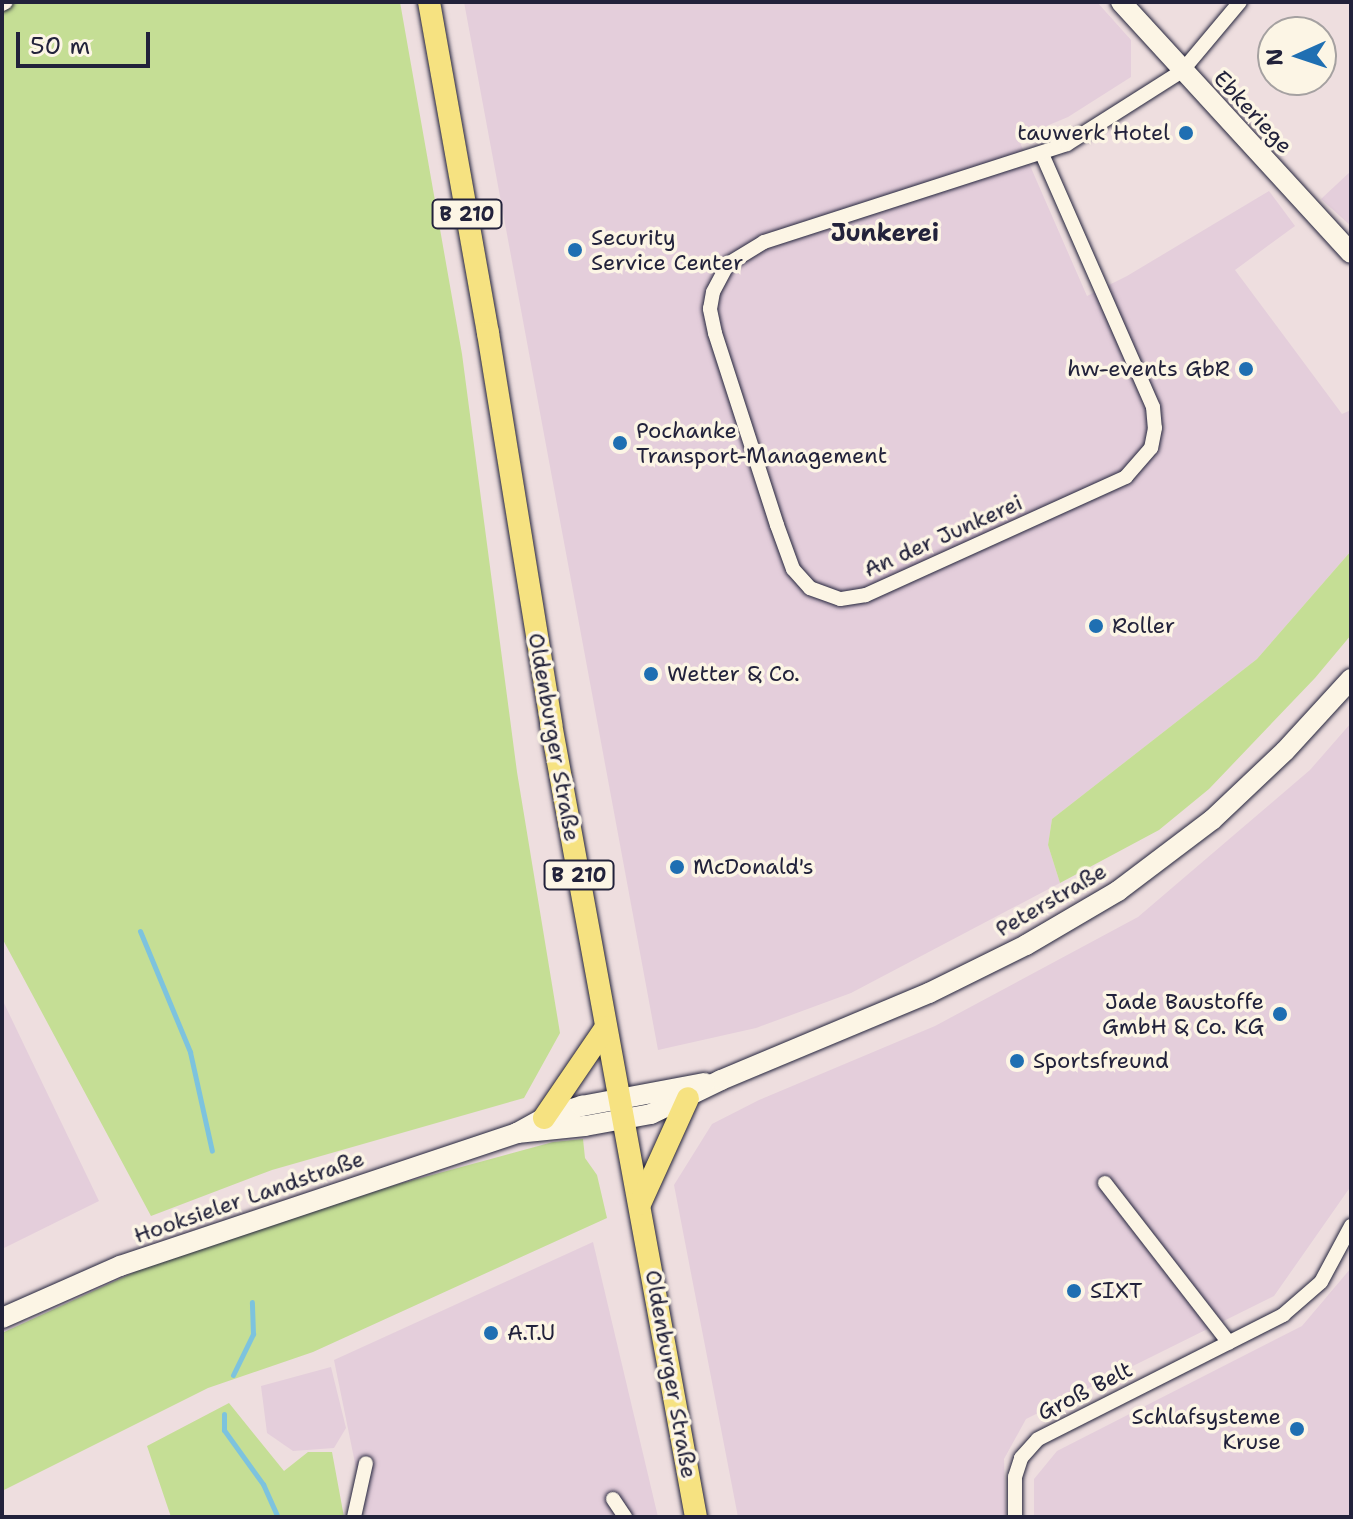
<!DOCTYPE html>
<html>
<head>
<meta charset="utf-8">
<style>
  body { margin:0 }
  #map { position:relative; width:1353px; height:1519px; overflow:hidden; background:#eededf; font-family:"Shantell Sans",sans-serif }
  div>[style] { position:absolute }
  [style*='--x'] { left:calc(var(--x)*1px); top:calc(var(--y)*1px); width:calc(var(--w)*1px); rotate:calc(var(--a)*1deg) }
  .built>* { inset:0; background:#e4cedb }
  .green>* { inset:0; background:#c5de95 }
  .stream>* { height:5px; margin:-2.5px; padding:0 2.5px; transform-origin:2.5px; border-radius:2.5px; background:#7dc3de }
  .roads { filter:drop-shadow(0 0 2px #22223b) drop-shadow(0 0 2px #22223b) }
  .street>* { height:14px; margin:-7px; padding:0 7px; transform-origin:7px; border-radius:7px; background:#fcf5e5 }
  .secondary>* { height:20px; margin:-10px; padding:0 10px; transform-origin:10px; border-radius:10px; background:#fcf5e5 }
  .primary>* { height:22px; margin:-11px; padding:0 11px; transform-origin:11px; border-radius:11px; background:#f6e281 }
  .dots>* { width:22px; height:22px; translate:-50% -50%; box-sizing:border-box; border:4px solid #fcf5e5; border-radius:50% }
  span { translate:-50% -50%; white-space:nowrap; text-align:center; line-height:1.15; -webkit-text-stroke:7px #fcf5e5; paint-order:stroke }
  .shield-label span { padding:2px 6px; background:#fcf5e5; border:2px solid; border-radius:6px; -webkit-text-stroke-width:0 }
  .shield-label { font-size:20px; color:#22223b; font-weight:700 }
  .street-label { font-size:22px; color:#22223b }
  .poi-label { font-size:22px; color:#22223b }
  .right { translate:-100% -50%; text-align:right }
  .left { translate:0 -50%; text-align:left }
  .neighbourhood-label { font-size:24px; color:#22223b; font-weight:700 }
  .frame { position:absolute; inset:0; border:4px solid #22223b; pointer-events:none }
  .north { position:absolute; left:1257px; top:16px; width:80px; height:80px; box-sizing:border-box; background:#fcf5e5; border:2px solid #a5a1a1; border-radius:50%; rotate:267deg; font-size:22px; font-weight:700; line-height:32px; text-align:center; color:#22223b }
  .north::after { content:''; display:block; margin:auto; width:28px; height:36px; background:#1f6fb2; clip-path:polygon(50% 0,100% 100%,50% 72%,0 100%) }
  .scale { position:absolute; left:16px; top:32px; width:134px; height:36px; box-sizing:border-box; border:4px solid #22223b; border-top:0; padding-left:10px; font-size:24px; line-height:28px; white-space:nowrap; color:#22223b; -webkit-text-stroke:6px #fcf5e5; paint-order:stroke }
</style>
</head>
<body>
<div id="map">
  <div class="built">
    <div style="clip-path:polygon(464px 2px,1097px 2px,1131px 40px,1131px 77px,1068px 117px,1018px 138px,1087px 296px,1127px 276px,1269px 191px,1295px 226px,1235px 270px,1342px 414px,1351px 410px,1351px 551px,1257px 659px,1052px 819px,1048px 845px,1060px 883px,851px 993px,756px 1028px,658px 1050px)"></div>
    <div style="clip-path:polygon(1351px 171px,1351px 226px,1321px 199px)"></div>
    <div style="clip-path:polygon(1351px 723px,1351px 1186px,1274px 1296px,1026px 1419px,1004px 1459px,1006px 1517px,738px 1517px,674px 1185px,712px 1124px,759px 1100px,935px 1026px,1138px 917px,1310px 770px)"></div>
    <div style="clip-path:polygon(2px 999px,99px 1201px,2px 1249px)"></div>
    <div style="clip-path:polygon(593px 1242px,658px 1517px,366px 1517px,334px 1360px)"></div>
    <div style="clip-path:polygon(1351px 1268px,1351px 1517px,1034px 1517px,1034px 1479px,1057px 1451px,1302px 1326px)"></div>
    <div style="clip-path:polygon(331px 1367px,346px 1428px,334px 1448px,293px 1451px,267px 1433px,261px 1386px)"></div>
  </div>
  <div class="green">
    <div style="clip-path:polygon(2px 2px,400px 2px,462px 354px,517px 772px,560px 1033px,524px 1098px,272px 1170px,151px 1216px,2px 938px)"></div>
    <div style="clip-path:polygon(1351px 551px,1351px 635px,1315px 678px,1209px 789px,1159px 830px,1060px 883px,1048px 845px,1052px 819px,1257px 659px)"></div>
    <div style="clip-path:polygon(583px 1139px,585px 1158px,597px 1175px,607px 1218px,313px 1352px,208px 1388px,2px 1491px,2px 1333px,137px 1271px,233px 1238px,395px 1185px,553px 1142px)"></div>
    <div style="clip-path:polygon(229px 1403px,284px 1471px,308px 1452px,332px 1452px,344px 1517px,171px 1517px,147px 1446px)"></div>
  </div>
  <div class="stream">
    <div style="--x:140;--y:931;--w:131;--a:67.5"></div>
    <div style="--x:190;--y:1052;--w:101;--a:77.5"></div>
    <div style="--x:233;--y:1375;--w:46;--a:-64"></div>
    <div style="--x:253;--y:1334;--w:32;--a:-92"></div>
    <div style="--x:224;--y:1414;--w:16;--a:90"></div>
    <div style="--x:224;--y:1430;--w:67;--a:54.2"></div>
    <div style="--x:263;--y:1484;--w:36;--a:66"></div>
  </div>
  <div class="roads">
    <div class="street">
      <div style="--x:2;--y:4;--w:4;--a:-27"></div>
      <div style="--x:1042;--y:154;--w:276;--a:66.3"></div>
      <div style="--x:1153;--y:407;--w:21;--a:85"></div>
      <div style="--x:1155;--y:428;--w:20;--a:101"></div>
      <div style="--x:1151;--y:448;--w:38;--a:131"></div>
      <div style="--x:1126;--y:477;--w:286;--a:155.6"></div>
      <div style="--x:866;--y:595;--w:26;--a:171"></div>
      <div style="--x:840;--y:599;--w:32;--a:-160"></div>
      <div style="--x:810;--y:588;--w:25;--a:-132"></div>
      <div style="--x:793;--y:569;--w:47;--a:-110"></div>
      <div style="--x:777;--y:525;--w:202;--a:-107.9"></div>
      <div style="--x:715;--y:333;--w:25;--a:-102"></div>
      <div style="--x:710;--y:309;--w:17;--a:-80"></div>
      <div style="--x:713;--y:292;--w:32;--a:-62"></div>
      <div style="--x:728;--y:264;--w:42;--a:-31.4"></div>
      <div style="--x:764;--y:242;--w:318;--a:-17.9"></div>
      <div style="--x:1067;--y:144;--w:136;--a:-32.4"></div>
      <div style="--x:1182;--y:71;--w:90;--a:-50"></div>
      <div style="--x:1105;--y:1183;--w:202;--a:52.2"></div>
      <div style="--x:613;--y:1499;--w:22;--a:56"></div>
      <div style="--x:354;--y:1517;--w:55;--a:-77.5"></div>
      <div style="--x:1015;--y:1517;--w:40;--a:-90"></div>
      <div style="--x:1015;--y:1477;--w:20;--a:-72"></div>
      <div style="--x:1021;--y:1458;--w:25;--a:-48"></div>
      <div style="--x:1038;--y:1439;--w:275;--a:-26.8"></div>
      <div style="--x:1283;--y:1315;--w:50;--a:-41"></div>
      <div style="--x:1321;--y:1282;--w:64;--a:-61.8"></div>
    </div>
    <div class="secondary">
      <div style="--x:1121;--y:2;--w:340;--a:47.5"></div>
      <div style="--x:517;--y:1133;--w:68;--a:-5.9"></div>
      <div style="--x:585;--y:1126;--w:67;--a:-10.3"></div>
      <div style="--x:651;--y:1114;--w:78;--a:-25.9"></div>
      <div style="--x:721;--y:1080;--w:225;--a:-22.7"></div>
      <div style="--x:929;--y:993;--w:108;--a:-26.3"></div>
      <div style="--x:1026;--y:945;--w:107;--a:-30.4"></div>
      <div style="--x:1118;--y:891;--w:118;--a:-37.1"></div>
      <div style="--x:1212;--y:820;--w:100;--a:-43.4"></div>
      <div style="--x:1285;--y:751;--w:98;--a:-47.5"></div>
      <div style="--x:2;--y:1318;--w:129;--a:-23.8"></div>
      <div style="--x:120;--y:1266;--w:419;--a:-18.5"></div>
      <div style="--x:517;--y:1133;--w:31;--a:-29"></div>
      <div style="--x:544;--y:1118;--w:40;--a:-18"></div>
      <div style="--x:582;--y:1106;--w:125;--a:-10.6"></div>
    </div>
    <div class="primary">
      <div style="--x:429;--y:2;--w:336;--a:79.9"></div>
      <div style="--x:488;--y:333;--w:396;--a:80.8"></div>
      <div style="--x:551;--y:724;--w:806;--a:79.64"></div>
      <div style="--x:544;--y:1118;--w:110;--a:-55.7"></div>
      <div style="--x:640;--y:1204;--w:116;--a:-65.6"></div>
    </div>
  </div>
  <div class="dots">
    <div style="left:1186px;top:133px;background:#1f6fb2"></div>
    <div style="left:575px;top:250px;background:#1f6fb2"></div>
    <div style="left:1246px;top:369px;background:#1f6fb2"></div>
    <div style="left:620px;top:443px;background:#1f6fb2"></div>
    <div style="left:1096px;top:626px;background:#1f6fb2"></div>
    <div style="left:651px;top:674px;background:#1f6fb2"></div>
    <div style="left:677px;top:867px;background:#1f6fb2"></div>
    <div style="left:1280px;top:1014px;background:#1f6fb2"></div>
    <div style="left:1017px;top:1061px;background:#1f6fb2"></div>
    <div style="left:1074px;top:1291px;background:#1f6fb2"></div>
    <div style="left:491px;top:1333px;background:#1f6fb2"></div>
    <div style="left:1297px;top:1429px;background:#1f6fb2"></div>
  </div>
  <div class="shield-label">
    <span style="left:467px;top:214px">B 210</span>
    <span style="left:579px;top:875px">B 210</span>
  </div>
  <div class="street-label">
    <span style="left:1253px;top:112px;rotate:47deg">Ebkeriege</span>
    <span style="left:943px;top:536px;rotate:-24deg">An der Junkerei</span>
    <span style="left:554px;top:737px;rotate:80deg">Oldenburger Straße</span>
    <span style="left:1051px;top:900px;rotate:-30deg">Peterstraße</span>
    <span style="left:249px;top:1197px;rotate:-19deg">Hooksieler Landstraße</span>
    <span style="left:671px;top:1374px;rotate:80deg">Oldenburger Straße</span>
    <span style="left:1085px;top:1391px;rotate:-27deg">Groß Belt</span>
  </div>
  <div class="poi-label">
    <span class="right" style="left:1170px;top:133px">tauwerk Hotel</span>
    <span class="left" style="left:591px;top:250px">Security<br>Service Center</span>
    <span class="right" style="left:1230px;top:369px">hw-events GbR</span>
    <span class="left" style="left:636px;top:443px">Pochanke<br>Transport-Management</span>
    <span class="left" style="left:1112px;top:626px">Roller</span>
    <span class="left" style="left:667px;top:674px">Wetter &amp; Co.</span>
    <span class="left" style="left:693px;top:867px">McDonald's</span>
    <span class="right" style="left:1264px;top:1014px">Jade Baustoffe<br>GmbH &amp; Co. KG</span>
    <span class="left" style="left:1033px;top:1061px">Sportsfreund</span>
    <span class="left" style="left:1090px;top:1291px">SIXT</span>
    <span class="left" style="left:507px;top:1333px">A.T.U</span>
    <span class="right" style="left:1281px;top:1429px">Schlafsysteme<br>Kruse</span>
  </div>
  <div class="neighbourhood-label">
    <span style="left:885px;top:234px">Junkerei</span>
  </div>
  <div class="frame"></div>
  <div class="north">N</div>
  <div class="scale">50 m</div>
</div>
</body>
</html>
